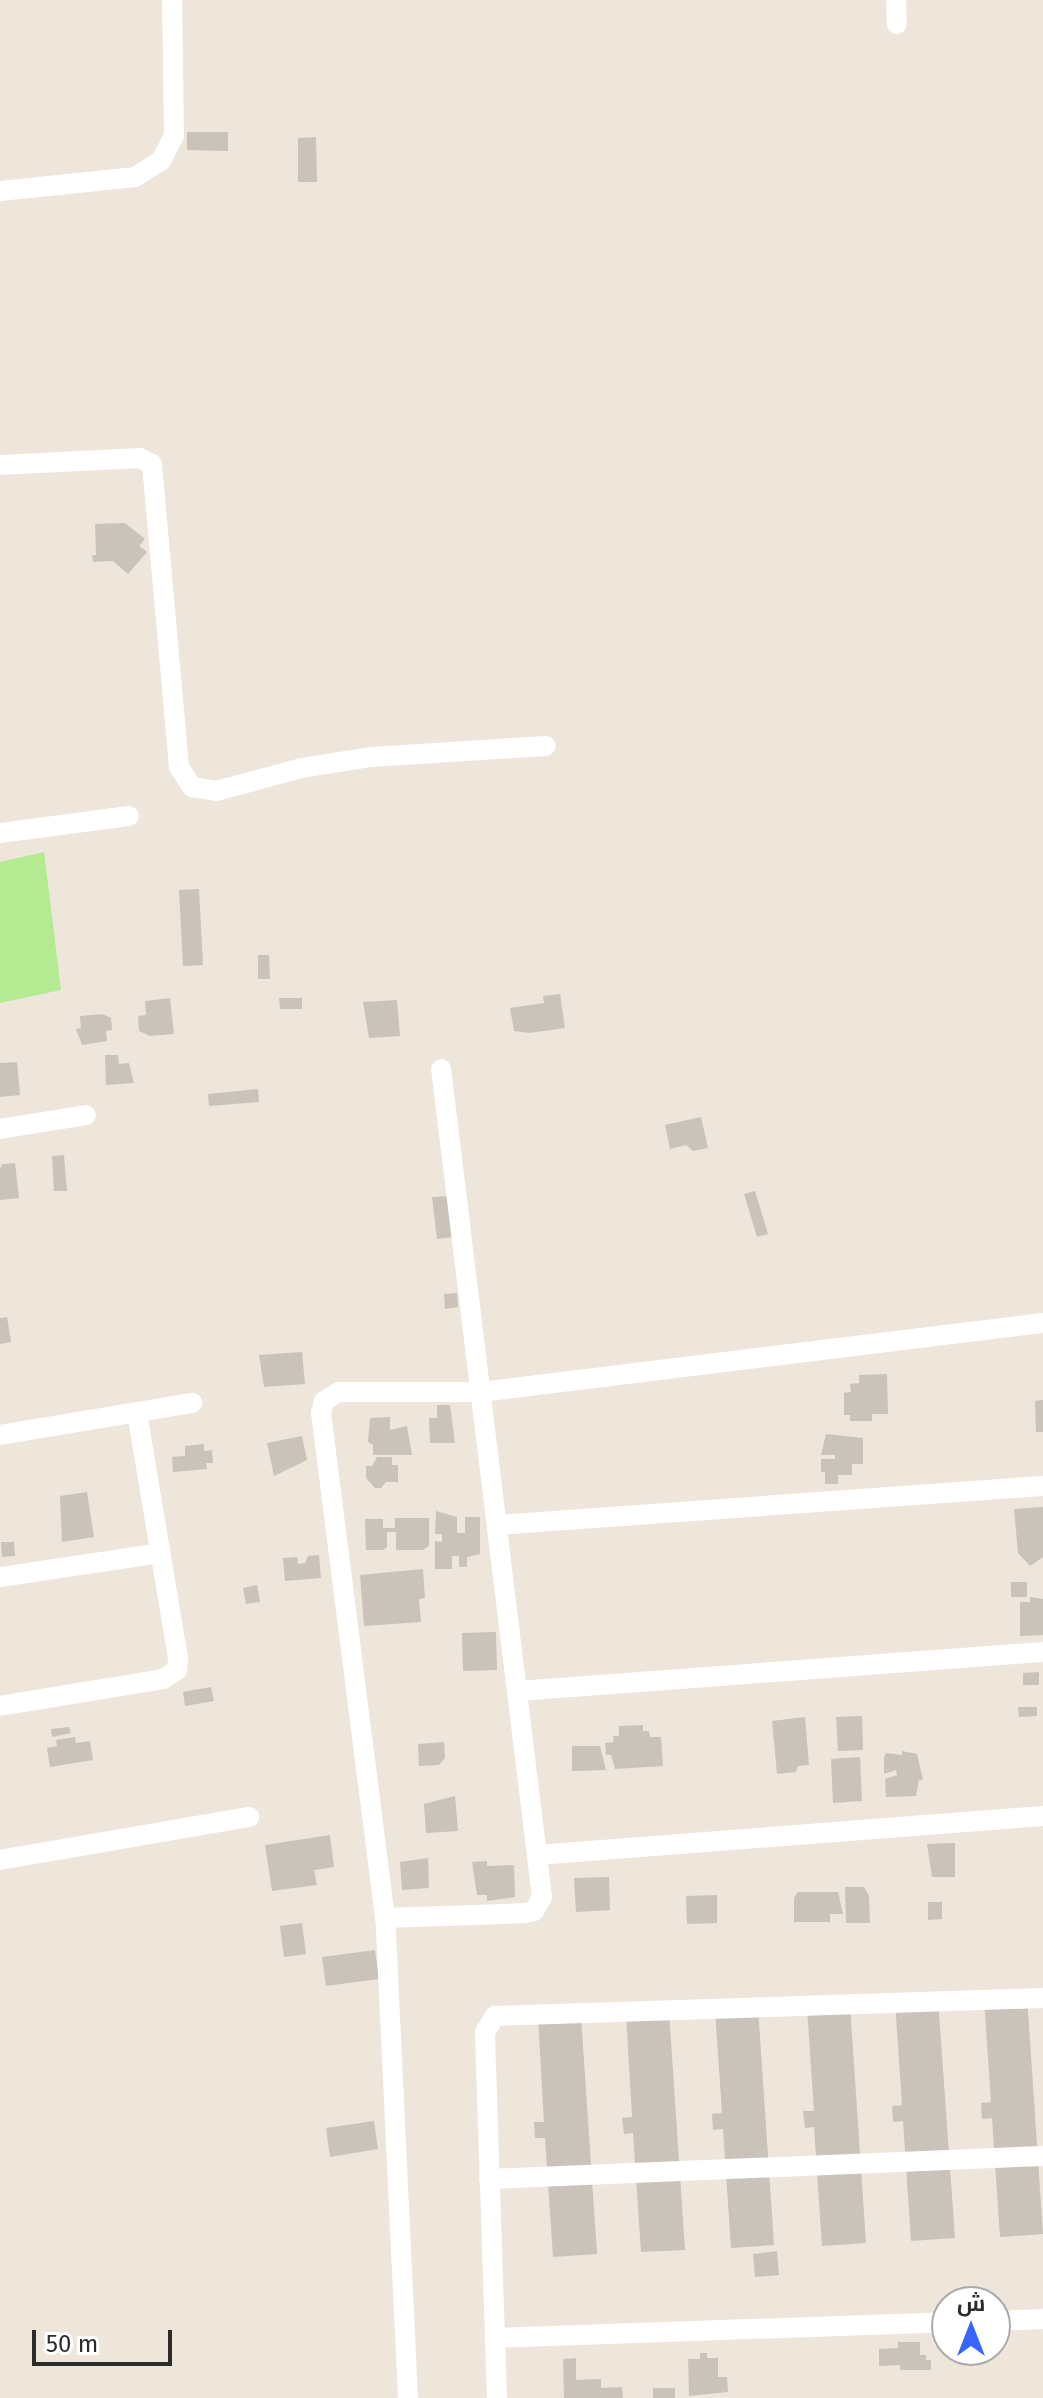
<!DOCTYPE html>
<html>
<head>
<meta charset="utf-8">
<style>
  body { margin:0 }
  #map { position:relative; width:1043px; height:2398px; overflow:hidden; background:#eee5db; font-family:"Fira Sans",Cairo,sans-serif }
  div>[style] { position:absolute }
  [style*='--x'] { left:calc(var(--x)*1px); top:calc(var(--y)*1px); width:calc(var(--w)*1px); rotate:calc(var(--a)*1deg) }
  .green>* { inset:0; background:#b4eb92 }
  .building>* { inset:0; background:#c9c3ba }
  .street>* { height:20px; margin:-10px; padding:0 10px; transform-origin:10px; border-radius:10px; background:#fff }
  span { translate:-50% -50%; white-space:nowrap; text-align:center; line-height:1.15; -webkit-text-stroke:6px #fff; paint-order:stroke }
  .north { position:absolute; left:931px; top:2286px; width:80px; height:80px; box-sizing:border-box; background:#fff; border:2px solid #aaa; border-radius:50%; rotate:0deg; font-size:22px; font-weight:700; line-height:32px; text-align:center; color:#2b2b2b }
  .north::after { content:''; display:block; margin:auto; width:28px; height:36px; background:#3865ff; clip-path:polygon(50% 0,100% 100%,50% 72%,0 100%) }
  .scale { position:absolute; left:32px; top:2330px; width:140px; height:36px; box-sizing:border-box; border:4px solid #2b2b2b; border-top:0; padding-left:10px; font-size:24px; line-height:28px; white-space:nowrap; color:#2b2b2b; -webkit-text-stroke:6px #fff; paint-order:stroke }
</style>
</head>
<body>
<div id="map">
  <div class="green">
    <div style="clip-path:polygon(44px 852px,61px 990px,0 1003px,0 862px)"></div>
  </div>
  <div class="building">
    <div style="clip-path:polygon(187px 132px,228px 132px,228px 151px,187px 150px)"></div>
    <div style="clip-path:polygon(316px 137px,317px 182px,298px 182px,298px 138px)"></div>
    <div style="clip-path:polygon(125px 523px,145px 539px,139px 546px,147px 552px,128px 574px,113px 561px,93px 562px,92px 555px,96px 555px,95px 524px)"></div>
    <div style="clip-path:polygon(199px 889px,203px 965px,183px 966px,179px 890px)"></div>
    <div style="clip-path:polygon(258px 955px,269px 955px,270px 979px,258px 979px)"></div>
    <div style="clip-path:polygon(560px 994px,565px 1028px,529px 1033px,514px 1031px,510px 1008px,544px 1003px,543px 996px)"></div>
    <div style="clip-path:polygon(170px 998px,174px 1034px,150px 1036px,139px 1031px,138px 1016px,146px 1015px,145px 1001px)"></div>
    <div style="clip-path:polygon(279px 998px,302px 998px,302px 1009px,280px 1009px)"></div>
    <div style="clip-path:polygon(397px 1000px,400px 1036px,369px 1038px,363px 1002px)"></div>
    <div style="clip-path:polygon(103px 1014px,111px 1018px,112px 1030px,106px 1031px,107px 1041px,82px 1045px,76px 1029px,81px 1028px,80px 1016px)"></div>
    <div style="clip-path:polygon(105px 1055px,118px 1055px,119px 1064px,129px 1063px,134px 1083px,106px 1085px)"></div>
    <div style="clip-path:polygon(17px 1062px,20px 1095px,0 1097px,0 1063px)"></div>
    <div style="clip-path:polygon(258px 1089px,259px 1102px,209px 1106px,208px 1094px)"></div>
    <div style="clip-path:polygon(701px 1117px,708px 1148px,693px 1151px,686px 1145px,670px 1149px,665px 1125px)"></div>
    <div style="clip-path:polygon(64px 1155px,67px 1191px,54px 1191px,52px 1156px)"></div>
    <div style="clip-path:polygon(15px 1163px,19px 1198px,0 1200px,0 1169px,2px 1164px)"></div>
    <div style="clip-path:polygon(755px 1191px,768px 1234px,757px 1237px,744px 1194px)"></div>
    <div style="clip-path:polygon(450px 1196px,454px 1237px,437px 1239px,432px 1197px)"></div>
    <div style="clip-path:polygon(457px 1293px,458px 1307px,445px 1309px,444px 1294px)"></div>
    <div style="clip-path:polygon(7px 1317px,11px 1342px,0 1344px,0 1318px)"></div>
    <div style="clip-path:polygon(302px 1352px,305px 1384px,264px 1387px,259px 1355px)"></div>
    <div style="clip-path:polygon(887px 1374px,888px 1414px,872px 1414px,872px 1421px,850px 1421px,850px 1415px,844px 1415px,844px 1393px,851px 1392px,850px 1384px,859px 1383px,859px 1375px)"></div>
    <div style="clip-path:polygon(1043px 1400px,1043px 1432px,1036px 1432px,1035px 1401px)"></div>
    <div style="clip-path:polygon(437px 1405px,450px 1405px,455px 1443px,430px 1443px,429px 1418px,437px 1418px)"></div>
    <div style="clip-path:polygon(390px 1417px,390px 1430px,407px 1426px,412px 1455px,373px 1455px,373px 1445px,368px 1442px,370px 1418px)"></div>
    <div style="clip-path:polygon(826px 1434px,863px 1438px,863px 1464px,852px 1464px,852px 1475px,838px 1475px,838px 1484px,825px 1484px,825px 1472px,821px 1472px,821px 1459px,835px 1459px,835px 1455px,821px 1455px)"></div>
    <div style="clip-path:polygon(302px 1436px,307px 1460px,274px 1476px,267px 1443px)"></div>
    <div style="clip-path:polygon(204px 1444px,204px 1451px,212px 1450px,213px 1463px,206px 1463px,207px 1469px,173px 1472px,172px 1457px,185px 1456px,185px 1446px)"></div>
    <div style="clip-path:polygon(377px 1457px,392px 1457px,392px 1465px,398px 1465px,398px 1482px,386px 1482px,381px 1488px,375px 1488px,366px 1478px,366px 1466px,372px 1466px)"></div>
    <div style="clip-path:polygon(87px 1492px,94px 1537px,62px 1542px,60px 1496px)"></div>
    <div style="clip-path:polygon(1043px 1507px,1043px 1557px,1030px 1566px,1018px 1553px,1014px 1509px)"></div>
    <div style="clip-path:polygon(436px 1511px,457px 1517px,457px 1533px,465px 1533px,465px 1517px,480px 1517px,480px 1554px,467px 1557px,467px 1567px,459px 1567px,459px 1556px,452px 1556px,452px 1569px,435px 1569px,435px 1541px,442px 1542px,442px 1534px,435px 1534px)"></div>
    <div style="clip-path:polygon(395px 1518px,429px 1518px,429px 1546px,423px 1550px,396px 1550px,396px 1532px,387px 1532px,387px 1547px,383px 1550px,366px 1550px,365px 1519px,383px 1519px,383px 1528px,395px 1528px)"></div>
    <div style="clip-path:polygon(1px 1542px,14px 1542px,15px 1556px,2px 1557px)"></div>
    <div style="clip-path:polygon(319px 1555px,321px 1578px,285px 1581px,283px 1558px,297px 1557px,298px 1564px,305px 1563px,308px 1556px)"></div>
    <div style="clip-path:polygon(423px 1569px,425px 1598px,419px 1599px,421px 1622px,364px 1626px,360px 1575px)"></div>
    <div style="clip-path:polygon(1011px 1582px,1027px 1582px,1027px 1597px,1011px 1597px)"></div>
    <div style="clip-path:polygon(257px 1585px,260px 1602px,246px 1604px,243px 1588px)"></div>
    <div style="clip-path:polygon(1030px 1597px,1043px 1599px,1043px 1635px,1020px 1636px,1020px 1602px,1030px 1602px)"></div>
    <div style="clip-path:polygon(496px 1632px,497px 1670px,463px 1671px,462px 1633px)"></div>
    <div style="clip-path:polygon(1039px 1672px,1039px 1685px,1023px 1685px,1023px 1673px)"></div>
    <div style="clip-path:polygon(211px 1687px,214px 1701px,185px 1706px,183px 1692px)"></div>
    <div style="clip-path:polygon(1018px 1707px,1037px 1707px,1037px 1716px,1019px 1717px)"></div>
    <div style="clip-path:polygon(862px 1716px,863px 1750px,838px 1751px,836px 1717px)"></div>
    <div style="clip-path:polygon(805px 1717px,809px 1765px,798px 1766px,796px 1772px,777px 1774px,772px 1721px)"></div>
    <div style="clip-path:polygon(643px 1725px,643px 1731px,649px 1731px,650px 1737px,661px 1737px,663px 1766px,615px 1769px,611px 1755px,606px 1755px,605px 1743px,614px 1742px,613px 1736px,619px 1736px,619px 1726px)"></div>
    <div style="clip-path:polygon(69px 1727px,71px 1733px,52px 1737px,51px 1729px)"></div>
    <div style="clip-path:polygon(75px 1737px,76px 1743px,90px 1741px,93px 1760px,50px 1767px,47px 1748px,57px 1746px,56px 1740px)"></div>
    <div style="clip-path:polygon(444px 1742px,445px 1758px,439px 1765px,419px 1766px,418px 1744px)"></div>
    <div style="clip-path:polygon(572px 1746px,600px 1746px,606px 1770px,572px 1771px)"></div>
    <div style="clip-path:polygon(902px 1751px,917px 1754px,923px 1780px,919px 1780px,916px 1796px,886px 1797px,885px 1779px,897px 1775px,896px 1770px,884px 1774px,884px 1757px,886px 1753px,902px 1755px)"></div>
    <div style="clip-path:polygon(860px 1757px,862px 1801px,833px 1803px,831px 1759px)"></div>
    <div style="clip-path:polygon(455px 1796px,458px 1831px,426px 1833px,424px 1804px)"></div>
    <div style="clip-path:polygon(330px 1835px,334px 1867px,314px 1870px,317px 1885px,272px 1891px,265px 1845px)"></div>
    <div style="clip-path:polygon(955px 1843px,955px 1877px,932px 1877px,927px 1844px)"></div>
    <div style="clip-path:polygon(428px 1858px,429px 1888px,402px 1890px,400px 1862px)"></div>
    <div style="clip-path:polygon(487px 1861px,487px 1866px,514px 1865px,515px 1897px,487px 1901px,487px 1895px,477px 1895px,472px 1862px)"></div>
    <div style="clip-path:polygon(609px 1877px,610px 1910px,576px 1912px,574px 1878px)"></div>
    <div style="clip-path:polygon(845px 1887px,864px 1887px,869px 1896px,870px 1923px,846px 1923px)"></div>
    <div style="clip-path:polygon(798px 1892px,838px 1892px,843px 1914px,830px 1914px,830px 1922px,794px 1922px,794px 1898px)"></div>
    <div style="clip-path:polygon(717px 1895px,717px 1923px,687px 1924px,686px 1896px)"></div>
    <div style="clip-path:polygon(928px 1902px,942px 1902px,942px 1919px,928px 1920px)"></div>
    <div style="clip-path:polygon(302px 1923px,306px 1954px,284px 1957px,280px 1926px)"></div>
    <div style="clip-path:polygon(375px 1950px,379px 1979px,326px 1986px,322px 1957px)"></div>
    <div style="clip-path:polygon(1027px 1996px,1043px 2234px,1000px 2237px,992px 2118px,982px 2119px,981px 2103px,991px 2102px,984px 1999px)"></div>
    <div style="clip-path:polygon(938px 1999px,955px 2238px,911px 2241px,903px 2121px,893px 2122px,892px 2106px,902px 2105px,895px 2002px)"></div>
    <div style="clip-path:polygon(850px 2005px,866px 2243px,822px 2246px,814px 2127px,805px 2128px,803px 2111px,814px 2111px,807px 2008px)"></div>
    <div style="clip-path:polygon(758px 2007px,774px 2245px,731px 2248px,723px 2129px,713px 2130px,712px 2114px,722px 2113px,715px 2010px)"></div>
    <div style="clip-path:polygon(669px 2011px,685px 2250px,641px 2252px,633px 2133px,624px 2134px,622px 2118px,632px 2117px,626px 2014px)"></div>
    <div style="clip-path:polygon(581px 2016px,597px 2254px,553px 2257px,545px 2138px,535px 2138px,534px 2122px,544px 2122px,538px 2018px)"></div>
    <div style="clip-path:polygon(374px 2121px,378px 2149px,330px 2157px,326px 2128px)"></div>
    <div style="clip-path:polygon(777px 2251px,779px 2275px,755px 2277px,753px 2254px)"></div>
    <div style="clip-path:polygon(898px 2342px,920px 2342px,920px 2355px,926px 2355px,926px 2360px,931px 2360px,931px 2370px,900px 2370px,900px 2365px,879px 2366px,879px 2349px,898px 2348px)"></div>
    <div style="clip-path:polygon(700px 2353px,707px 2353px,707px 2358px,718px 2358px,718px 2377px,727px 2377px,728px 2392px,689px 2396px,688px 2359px,700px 2359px)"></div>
    <div style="clip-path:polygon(576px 2358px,576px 2380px,601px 2379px,601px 2388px,622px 2387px,623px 2398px,564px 2398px,563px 2359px)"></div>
    <div style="clip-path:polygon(653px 2388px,675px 2388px,675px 2398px,653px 2398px)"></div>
  </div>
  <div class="street">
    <div style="--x:896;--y:0;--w:24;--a:88"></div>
    <div style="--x:0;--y:191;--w:136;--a:-5.9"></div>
    <div style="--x:135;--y:177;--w:31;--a:-32"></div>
    <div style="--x:161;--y:161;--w:29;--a:-63"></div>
    <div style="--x:174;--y:135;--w:135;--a:-90.8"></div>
    <div style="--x:0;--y:465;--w:140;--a:-2.9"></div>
    <div style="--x:140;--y:458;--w:13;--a:27"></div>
    <div style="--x:152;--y:464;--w:304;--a:84.9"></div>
    <div style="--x:179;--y:767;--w:24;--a:57"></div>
    <div style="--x:192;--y:787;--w:24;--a:9"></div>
    <div style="--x:216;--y:791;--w:89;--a:-15"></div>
    <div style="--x:302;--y:768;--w:70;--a:-9.1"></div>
    <div style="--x:371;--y:757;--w:175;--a:-3.6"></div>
    <div style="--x:0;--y:833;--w:130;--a:-7.5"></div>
    <div style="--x:0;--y:1129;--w:87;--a:-9.2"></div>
    <div style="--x:0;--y:1435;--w:195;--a:-9.5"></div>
    <div style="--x:497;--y:1525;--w:547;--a:-4.09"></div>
    <div style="--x:0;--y:1577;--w:162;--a:-8.5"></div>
    <div style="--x:518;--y:1691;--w:526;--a:-4.25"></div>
    <div style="--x:0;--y:1706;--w:165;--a:-9.4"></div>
    <div style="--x:163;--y:1679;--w:17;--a:-33"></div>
    <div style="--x:177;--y:1670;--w:12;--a:-85"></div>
    <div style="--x:178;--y:1658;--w:248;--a:-99.5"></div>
    <div style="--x:537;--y:1855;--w:508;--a:-4.41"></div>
    <div style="--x:0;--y:1860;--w:253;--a:-9.8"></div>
    <div style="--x:385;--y:1918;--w:140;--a:-2"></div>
    <div style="--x:525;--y:1913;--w:9;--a:-13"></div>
    <div style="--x:534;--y:1911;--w:16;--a:-60"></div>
    <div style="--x:542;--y:1897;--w:834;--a:-96.95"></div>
    <div style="--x:489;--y:2179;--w:554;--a:-2.38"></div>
    <div style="--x:995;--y:2321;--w:48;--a:-2.4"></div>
    <div style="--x:495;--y:2338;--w:452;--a:-2"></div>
    <div style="--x:408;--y:2398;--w:481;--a:-92.7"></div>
    <div style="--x:385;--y:1918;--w:509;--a:-97.22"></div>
    <div style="--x:321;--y:1413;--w:12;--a:-76"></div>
    <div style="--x:324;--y:1401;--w:17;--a:-31"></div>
    <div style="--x:339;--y:1392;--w:141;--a:0"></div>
    <div style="--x:480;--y:1392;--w:567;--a:-6.99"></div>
    <div style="--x:497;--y:2398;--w:366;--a:-91.9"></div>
    <div style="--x:485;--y:2032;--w:19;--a:-58"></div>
    <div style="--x:495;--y:2016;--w:548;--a:-1.88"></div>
  </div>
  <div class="north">ش</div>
  <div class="scale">50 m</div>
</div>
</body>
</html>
